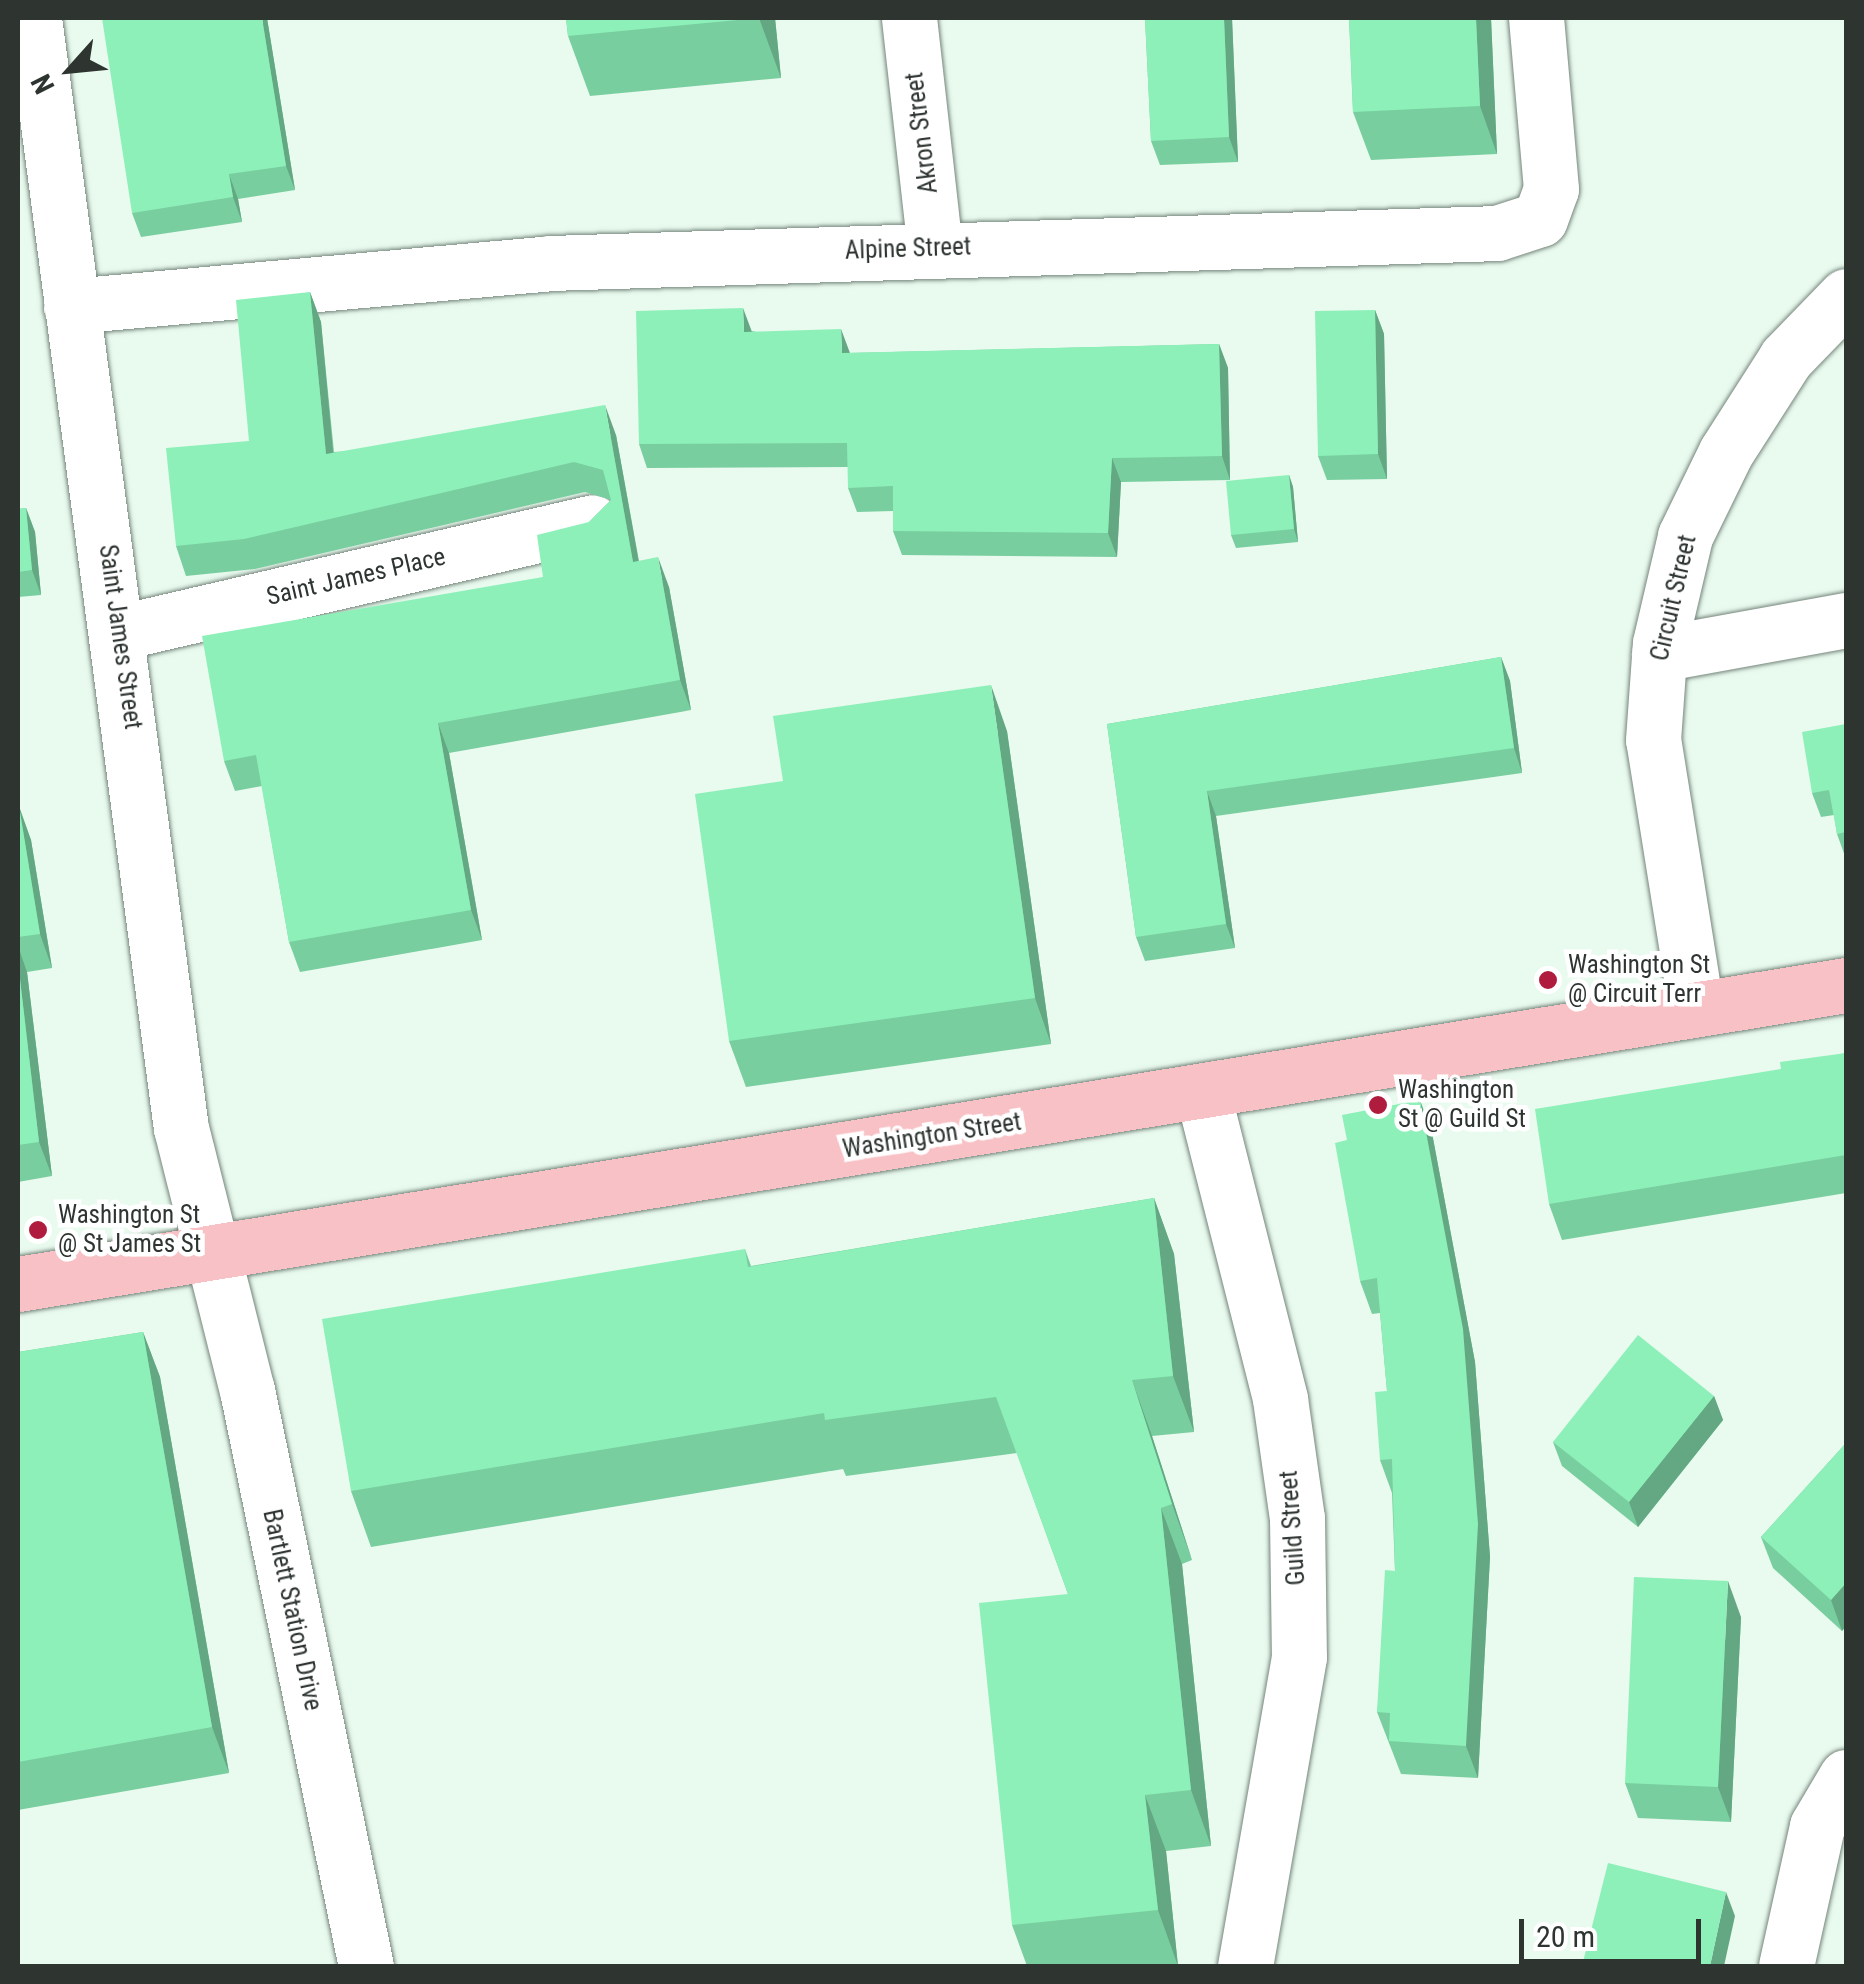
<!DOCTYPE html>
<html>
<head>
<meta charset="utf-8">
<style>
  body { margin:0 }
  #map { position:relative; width:1864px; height:1984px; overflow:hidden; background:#e9faef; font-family:"Roboto Condensed",sans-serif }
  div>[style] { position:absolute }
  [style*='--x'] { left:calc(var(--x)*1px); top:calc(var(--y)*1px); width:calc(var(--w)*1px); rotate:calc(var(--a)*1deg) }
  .roads { filter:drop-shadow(0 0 2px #75857b) drop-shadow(0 0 2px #75857b) }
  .street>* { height:55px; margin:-27.5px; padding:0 27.5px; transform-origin:27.5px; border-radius:27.5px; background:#fff }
  .primary>* { height:55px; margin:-27.5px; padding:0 27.5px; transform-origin:27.5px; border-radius:27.5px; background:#f8c1c5 }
  .wall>* { inset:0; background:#79ce9f }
  .shaded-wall>* { inset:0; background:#63a882 }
  .building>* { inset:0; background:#8df0b9 }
  .dots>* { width:28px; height:28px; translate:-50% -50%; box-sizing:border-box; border:5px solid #fff; border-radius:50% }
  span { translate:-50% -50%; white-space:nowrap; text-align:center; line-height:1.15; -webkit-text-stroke:9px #fff; paint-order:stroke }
  .street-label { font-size:25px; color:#2e3530 }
  .poi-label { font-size:25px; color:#2e3530 }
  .left { translate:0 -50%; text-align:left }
  .frame { position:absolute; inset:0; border:20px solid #2e3530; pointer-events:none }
  .north { position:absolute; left:20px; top:20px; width:100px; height:100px; -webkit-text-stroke:8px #fff; paint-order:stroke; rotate:243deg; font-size:28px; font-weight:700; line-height:40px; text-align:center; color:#2e3530 }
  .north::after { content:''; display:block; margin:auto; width:35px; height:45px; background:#2e3530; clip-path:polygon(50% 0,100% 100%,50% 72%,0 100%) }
  .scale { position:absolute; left:1519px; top:1919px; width:182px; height:45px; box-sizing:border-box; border:5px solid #2e3530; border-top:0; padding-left:12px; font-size:30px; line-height:35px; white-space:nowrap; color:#2e3530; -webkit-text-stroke:8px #fff; paint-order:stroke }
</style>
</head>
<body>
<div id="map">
  <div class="roads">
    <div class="street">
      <div style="--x:34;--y:18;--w:1120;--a:82.46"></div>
      <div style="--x:181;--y:1128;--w:270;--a:75.9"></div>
      <div style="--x:247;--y:1390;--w:588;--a:78.33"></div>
      <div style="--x:909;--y:18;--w:231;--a:83.6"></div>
      <div style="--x:71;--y:306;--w:481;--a:-5.1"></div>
      <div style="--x:550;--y:263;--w:947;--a:-1.81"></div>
      <div style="--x:1497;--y:233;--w:45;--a:-18"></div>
      <div style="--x:1540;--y:219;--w:32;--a:-70"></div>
      <div style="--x:1551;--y:189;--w:172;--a:-95"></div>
      <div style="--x:121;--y:632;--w:484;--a:-13.1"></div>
      <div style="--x:1659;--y:654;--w:190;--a:-10.3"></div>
      <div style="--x:1696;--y:1007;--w:270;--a:-99.1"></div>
      <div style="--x:1653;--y:740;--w:97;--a:-85.9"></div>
      <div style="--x:1660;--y:643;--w:110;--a:-76.8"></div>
      <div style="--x:1685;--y:536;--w:93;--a:-64"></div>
      <div style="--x:1726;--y:452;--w:112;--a:-57.4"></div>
      <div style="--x:1786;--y:358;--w:86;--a:-45.9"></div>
      <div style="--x:1203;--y:1094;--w:315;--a:75.8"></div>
      <div style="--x:1280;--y:1399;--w:120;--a:81.9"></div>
      <div style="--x:1297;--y:1518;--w:139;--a:89.2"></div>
      <div style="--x:1299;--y:1657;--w:314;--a:99.9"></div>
      <div style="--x:1786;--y:1966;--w:143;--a:-77.5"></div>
      <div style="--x:1817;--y:1826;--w:57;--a:-59.4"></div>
    </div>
    <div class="primary">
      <div style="--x:18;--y:1284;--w:1852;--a:-9.29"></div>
    </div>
  </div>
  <div class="wall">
    <div style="clip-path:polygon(267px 18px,295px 190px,238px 199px,242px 222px,141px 237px,132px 213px)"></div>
    <div style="clip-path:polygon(566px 18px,775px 18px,781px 78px,590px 96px,568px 36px)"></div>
    <div style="clip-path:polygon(1145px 18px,1232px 18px,1238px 162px,1160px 165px,1151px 141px)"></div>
    <div style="clip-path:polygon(1349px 18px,1491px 18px,1497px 154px,1371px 160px,1353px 112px)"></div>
    <div style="clip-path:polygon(310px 292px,321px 322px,334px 452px,616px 435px,639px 561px,669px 587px,691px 710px,449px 753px,482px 940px,300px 972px,289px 942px,262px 786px,235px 791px,224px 761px,543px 577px,589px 522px,611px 500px,585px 492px,255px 569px,186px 576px,176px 546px,249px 441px)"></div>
    <div style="clip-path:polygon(1375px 310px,1384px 334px,1387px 479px,1327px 480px,1318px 456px)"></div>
    <div style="clip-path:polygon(752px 331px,850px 353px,1219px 344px,1228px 368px,1230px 480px,1121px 482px,1117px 557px,902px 555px,893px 531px,893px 511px,857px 512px,848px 488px,848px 467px,647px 468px,639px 444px)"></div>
    <div style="clip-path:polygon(1289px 475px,1293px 487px,1298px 542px,1236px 548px,1231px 535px)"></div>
    <div style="clip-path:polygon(26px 508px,35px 532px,41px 595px,18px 597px,18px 509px)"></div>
    <div style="clip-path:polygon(1501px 657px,1510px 681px,1522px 773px,1216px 816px,1235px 948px,1145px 961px,1136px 937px,1107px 724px)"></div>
    <div style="clip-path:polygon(1846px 724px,1846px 859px,1837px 834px,1834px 815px,1821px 817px,1812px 793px)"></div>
    <div style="clip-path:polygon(1007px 731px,1051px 1044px,746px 1087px,729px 1041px,783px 781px)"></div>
    <div style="clip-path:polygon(18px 806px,31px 840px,52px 968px,27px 972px,52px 1176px,18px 1182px)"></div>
    <div style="clip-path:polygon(1846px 1053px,1846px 1193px,1562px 1240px,1549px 1204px,1781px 1069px)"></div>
    <div style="clip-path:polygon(1432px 1133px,1475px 1362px,1490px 1557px,1478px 1778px,1401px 1774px,1377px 1712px,1395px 1571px,1392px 1493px,1380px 1460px,1387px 1391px,1380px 1313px,1372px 1314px,1360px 1281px)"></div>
    <div style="clip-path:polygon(1154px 1198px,1174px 1254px,1194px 1432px,1152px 1436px,1192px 1560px,1182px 1564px,1211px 1846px,1166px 1851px,1178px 1966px,1027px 1966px,1012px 1925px,1068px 1594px,1017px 1453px,846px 1476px,843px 1469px,371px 1547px,351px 1491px,745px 1249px,751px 1266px)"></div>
    <div style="clip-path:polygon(143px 1332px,160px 1377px,229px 1773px,18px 1810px,18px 1352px)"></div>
    <div style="clip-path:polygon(1714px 1396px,1723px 1420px,1638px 1527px,1562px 1466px,1553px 1442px)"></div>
    <div style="clip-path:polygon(1846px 1443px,1846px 1626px,1842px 1631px,1773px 1568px,1761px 1537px)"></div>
    <div style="clip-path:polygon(1741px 1617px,1731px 1822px,1638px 1818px,1625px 1783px)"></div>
  </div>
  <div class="shaded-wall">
    <div style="clip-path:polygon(262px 18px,267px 18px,295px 190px,286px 166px)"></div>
    <div style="clip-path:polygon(759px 18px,775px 18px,781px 78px)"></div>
    <div style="clip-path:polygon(1224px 18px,1232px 18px,1238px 162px,1229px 137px)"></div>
    <div style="clip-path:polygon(1476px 18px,1491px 18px,1497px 154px,1480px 106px)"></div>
    <div style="clip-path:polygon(229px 174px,238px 199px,242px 222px,233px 197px)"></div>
    <div style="clip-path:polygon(310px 292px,321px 322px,336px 483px,326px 454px)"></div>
    <div style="clip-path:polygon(743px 308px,752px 332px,744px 332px)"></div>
    <div style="clip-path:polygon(1375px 310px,1384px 334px,1387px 479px,1378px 454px)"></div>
    <div style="clip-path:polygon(841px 329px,850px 353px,842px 353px)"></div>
    <div style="clip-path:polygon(1219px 344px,1228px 368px,1230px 480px,1222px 456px)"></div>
    <div style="clip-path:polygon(605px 405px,616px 435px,644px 591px,633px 562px)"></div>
    <div style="clip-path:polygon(1112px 458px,1121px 482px,1117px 557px,1108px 533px)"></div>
    <div style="clip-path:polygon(1289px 475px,1293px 487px,1298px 542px,1294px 529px)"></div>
    <div style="clip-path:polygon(26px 508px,35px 532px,41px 595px,32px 570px)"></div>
    <div style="clip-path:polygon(658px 557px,669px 587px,691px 710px,680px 680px)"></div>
    <div style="clip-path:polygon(1501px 657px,1510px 681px,1522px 773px,1514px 748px)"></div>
    <div style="clip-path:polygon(991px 685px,1007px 731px,1051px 1044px,1035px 998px)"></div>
    <div style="clip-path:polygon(438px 723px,449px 753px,482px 940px,471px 910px)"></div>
    <div style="clip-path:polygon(1207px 791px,1216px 816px,1235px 948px,1226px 924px)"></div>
    <div style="clip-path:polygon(19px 806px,31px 840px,52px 968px,40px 934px)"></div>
    <div style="clip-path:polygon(18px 946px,27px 972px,52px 1176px,39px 1142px,18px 962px)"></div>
    <div style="clip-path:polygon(1420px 1100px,1432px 1133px,1475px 1362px,1490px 1557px,1478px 1778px,1466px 1746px)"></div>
    <div style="clip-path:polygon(1154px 1198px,1174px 1254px,1194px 1432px,1173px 1376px)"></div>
    <div style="clip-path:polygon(143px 1332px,160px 1377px,229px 1773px,212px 1727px)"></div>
    <div style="clip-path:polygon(1132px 1380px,1152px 1436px,1192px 1560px,1172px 1504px)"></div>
    <div style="clip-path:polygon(1714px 1396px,1723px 1420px,1638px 1527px,1629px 1502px)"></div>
    <div style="clip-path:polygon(1161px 1508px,1182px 1564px,1211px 1846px,1191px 1790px)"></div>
    <div style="clip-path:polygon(1728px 1581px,1741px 1617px,1731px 1822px,1718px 1787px)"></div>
    <div style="clip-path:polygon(1846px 1583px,1846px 1626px,1842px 1631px,1831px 1600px)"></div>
    <div style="clip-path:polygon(1145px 1795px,1166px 1851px,1178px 1966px,1158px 1910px)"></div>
    <div style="clip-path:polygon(1726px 1892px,1735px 1916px,1724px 1966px,1710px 1966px)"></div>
  </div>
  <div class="building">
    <div style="clip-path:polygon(102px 18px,262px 18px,286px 166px,229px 174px,233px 197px,132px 213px)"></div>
    <div style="clip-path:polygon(566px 18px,759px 18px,568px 36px)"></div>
    <div style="clip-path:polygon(1145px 18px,1224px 18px,1229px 137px,1151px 141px)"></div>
    <div style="clip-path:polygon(1349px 18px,1476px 18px,1480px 106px,1353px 112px)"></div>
    <div style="clip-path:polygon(310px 292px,326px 454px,605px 405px,633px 562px,658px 557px,680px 680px,438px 723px,471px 910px,289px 942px,256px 755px,224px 761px,202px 636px,543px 577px,537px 535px,589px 522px,611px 500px,603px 470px,574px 462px,244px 539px,176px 546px,166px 448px,249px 441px,236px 300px)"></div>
    <div style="clip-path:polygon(743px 308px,744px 332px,841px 329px,842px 353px,1219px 344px,1222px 456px,1112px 458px,1108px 533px,893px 531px,893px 486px,848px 488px,847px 443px,639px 444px,636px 311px)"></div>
    <div style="clip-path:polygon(1375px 310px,1378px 454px,1318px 456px,1315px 311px)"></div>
    <div style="clip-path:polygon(1289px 475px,1294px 529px,1231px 535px,1226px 481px)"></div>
    <div style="clip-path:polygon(26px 508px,32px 570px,18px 572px,18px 509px)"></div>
    <div style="clip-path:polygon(1501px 657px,1514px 748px,1207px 791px,1226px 924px,1136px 937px,1107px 724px)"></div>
    <div style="clip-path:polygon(991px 685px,1035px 998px,729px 1041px,695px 794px,783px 781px,773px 716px)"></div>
    <div style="clip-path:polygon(1846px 724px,1846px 832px,1837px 834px,1829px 790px,1812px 793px,1802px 732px)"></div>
    <div style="clip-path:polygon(18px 806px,19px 806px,40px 934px,18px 937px)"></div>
    <div style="clip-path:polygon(18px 962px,39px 1142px,18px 1145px)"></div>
    <div style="clip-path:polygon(1846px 1053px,1846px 1155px,1549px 1204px,1535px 1109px,1781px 1069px,1780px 1062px)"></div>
    <div style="clip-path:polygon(1420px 1100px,1463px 1329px,1478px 1524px,1466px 1746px,1389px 1741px,1390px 1713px,1377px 1712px,1385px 1570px,1395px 1571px,1392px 1459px,1380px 1460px,1375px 1392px,1387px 1391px,1377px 1278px,1360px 1281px,1335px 1143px,1347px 1140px,1342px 1115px)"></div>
    <div style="clip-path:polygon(1154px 1198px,1173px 1376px,1132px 1380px,1172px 1504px,1161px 1508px,1191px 1790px,1145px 1795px,1158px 1910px,1012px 1925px,979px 1603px,1068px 1594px,996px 1397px,825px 1420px,824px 1413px,351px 1491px,322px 1319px,745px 1249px,748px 1267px)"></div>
    <div style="clip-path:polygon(143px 1332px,212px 1727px,18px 1762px,18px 1352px)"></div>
    <div style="clip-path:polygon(1638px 1335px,1714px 1396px,1629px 1502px,1553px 1442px)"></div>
    <div style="clip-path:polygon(1846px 1443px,1846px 1583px,1831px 1600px,1761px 1537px)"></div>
    <div style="clip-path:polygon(1634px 1577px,1728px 1581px,1718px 1787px,1625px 1783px)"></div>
    <div style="clip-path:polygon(1608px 1863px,1726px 1892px,1710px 1966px,1582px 1966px)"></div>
  </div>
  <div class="dots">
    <div style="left:1548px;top:980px;background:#af1c3d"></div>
    <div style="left:1378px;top:1105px;background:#af1c3d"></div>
    <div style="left:38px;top:1230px;background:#af1c3d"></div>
  </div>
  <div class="street-label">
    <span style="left:922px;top:133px;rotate:-97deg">Akron Street</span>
    <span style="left:908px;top:249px;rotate:-2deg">Alpine Street</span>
    <span style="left:356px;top:577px;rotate:-13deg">Saint James Place</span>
    <span style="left:1674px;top:598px;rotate:-77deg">Circuit Street</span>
    <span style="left:120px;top:637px;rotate:82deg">Saint James Street</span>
    <span style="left:932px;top:1136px;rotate:-9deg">Washington Street</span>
    <span style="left:1293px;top:1528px;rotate:-94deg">Guild Street</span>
    <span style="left:292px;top:1610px;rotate:78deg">Bartlett Station Drive</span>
  </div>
  <div class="poi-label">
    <span class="left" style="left:1568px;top:980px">Washington St<br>@ Circuit Terr</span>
    <span class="left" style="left:1398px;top:1105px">Washington<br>St @ Guild St</span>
    <span class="left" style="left:58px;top:1230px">Washington St<br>@ St James St</span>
  </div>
  <div class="frame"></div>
  <div class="north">N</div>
  <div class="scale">20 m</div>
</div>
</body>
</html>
